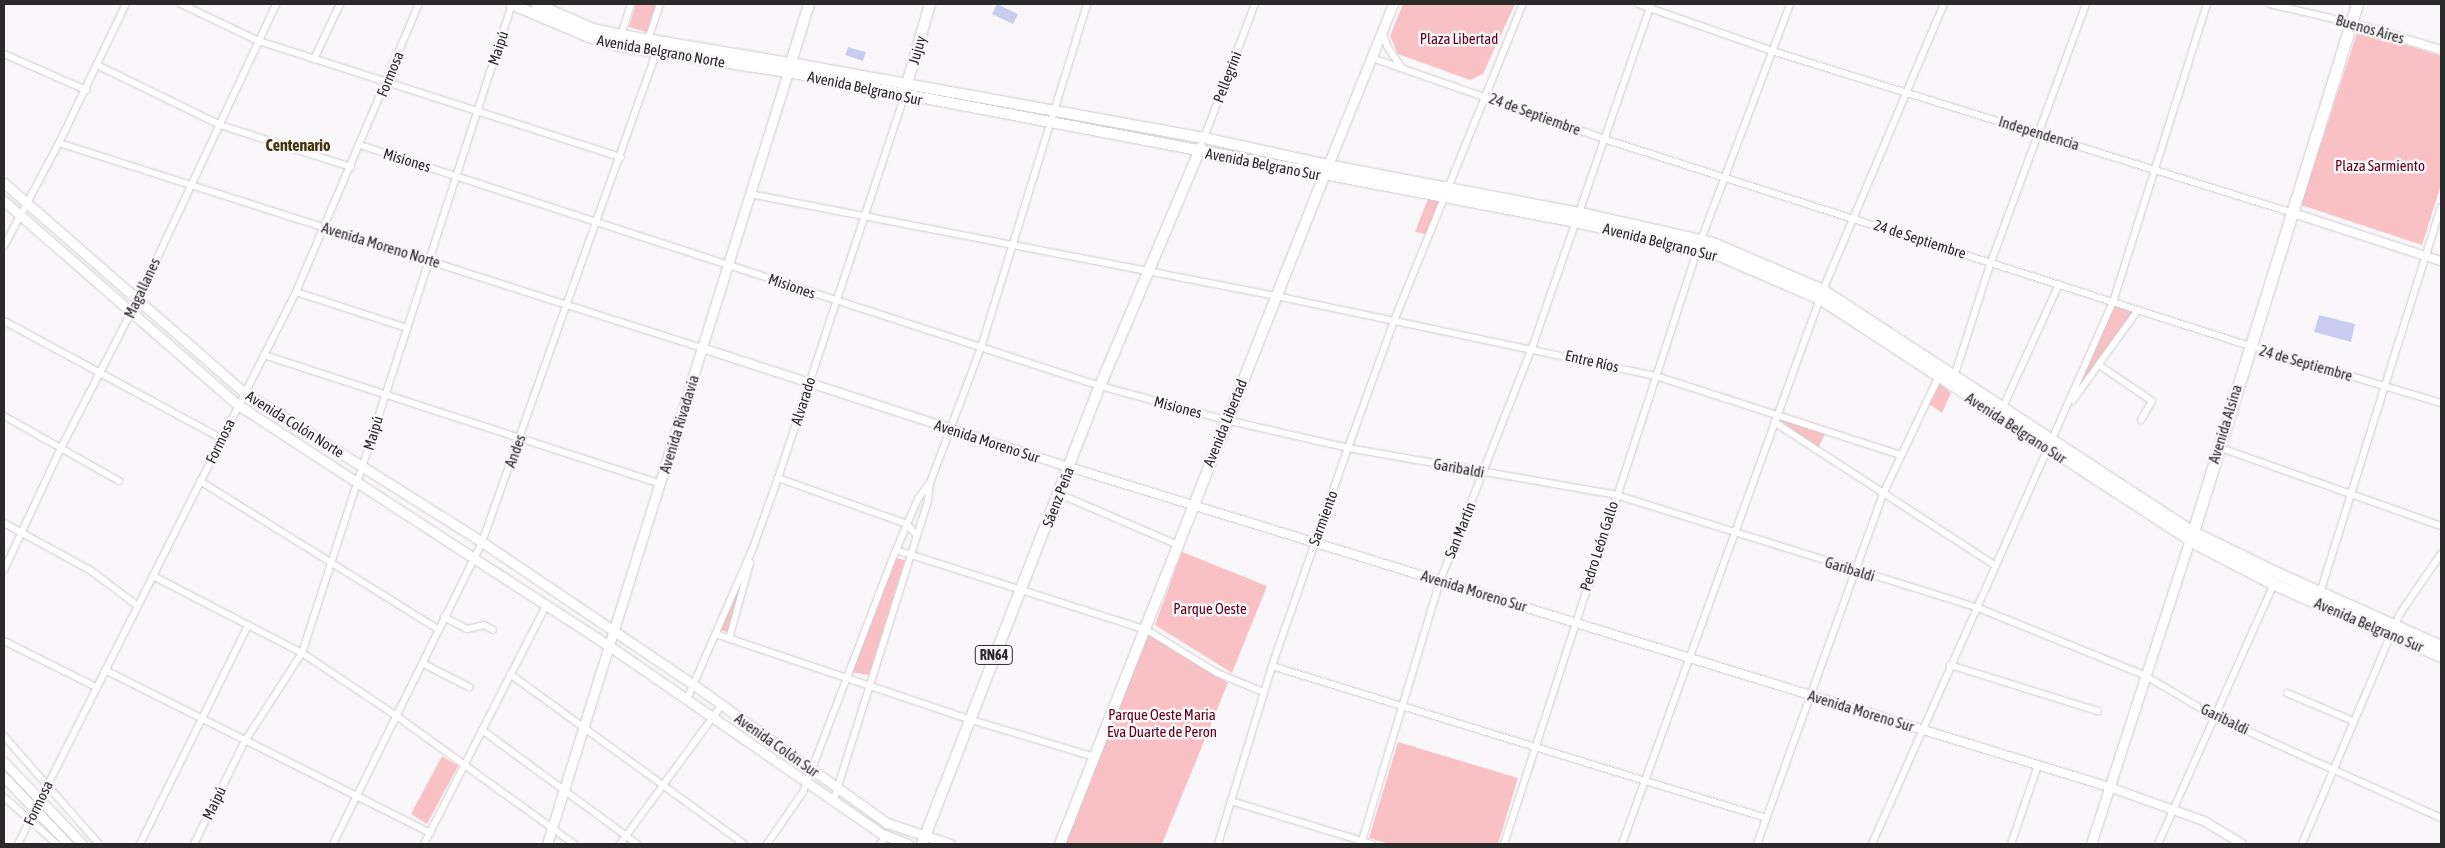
<!DOCTYPE html>
<html>
<head>
<meta charset="utf-8">
<style>
  body { margin:0 }
  #map { position:relative; width:2445px; height:848px; overflow:hidden; background:#faf7fa; font-family:"Asap Condensed",sans-serif }
  div>[style] { position:absolute }
  [style*='--x'] { left:calc(var(--x)*1px); top:calc(var(--y)*1px); width:calc(var(--w)*1px); rotate:calc(var(--a)*1deg) }
  .green>* { inset:0; background:#fac1c5 }
  .water>* { inset:0; background:#c8ccf0 }
  .roads { filter:drop-shadow(0 0 1px #cfccce) drop-shadow(0 0 1px #cfccce) }
  .minor>* { height:6px; margin:-3px; padding:0 3px; transform-origin:3px; border-radius:3px; background:#fff }
  .tertiary>* { height:8px; margin:-4px; padding:0 4px; transform-origin:4px; border-radius:4px; background:#fff }
  .secondary>* { height:9px; margin:-4.5px; padding:0 4.5px; transform-origin:4.5px; border-radius:4.5px; background:#fff }
  .primary>* { height:10px; margin:-5px; padding:0 5px; transform-origin:5px; border-radius:5px; background:#fff }
  .trunk>* { height:11px; margin:-5.5px; padding:0 5.5px; transform-origin:5.5px; border-radius:5.5px; background:#fff }
  span { translate:-50% -50%; white-space:nowrap; text-align:center; line-height:1.15; -webkit-text-stroke:5px #faf7fa; paint-order:stroke }
  .shield-label span { padding:1px 4px; background:#faf7fa; border:1px solid; border-radius:4px; -webkit-text-stroke-width:0 }
  .shield-label { font-size:14px; color:#2a2a2a; font-weight:700 }
  .street-label { font-size:15px; color:#2a2a2a }
  .park-label { font-size:15px; color:#5f001c }
  .neighbourhood-label { font-size:16px; color:#44320a; font-weight:700 }
  .frame { position:absolute; inset:0; border:5px solid #2a2a2a; pointer-events:none }
</style>
</head>
<body>
<div id="map">
  <div class="green">
    <div style="clip-path:polygon(636px 4px,656px 4px,647px 32px,629px 27px)"></div>
    <div style="clip-path:polygon(1403px 4px,1515px 4px,1483px 74px,1470px 80px,1398px 54px,1390px 36px)"></div>
    <div style="clip-path:polygon(2358px 30px,2441px 56px,2441px 185px,2422px 245px,2301px 205px)"></div>
    <div style="clip-path:polygon(1428px 199px,1442px 201px,1429px 235px,1415px 232px)"></div>
    <div style="clip-path:polygon(2114px 306px,2134px 312px,2080px 388px,2077px 387px)"></div>
    <div style="clip-path:polygon(1940px 384px,1951px 393px,1942px 413px,1929px 404px)"></div>
    <div style="clip-path:polygon(1783px 418px,1826px 432px,1818px 448px,1781px 421px)"></div>
    <div style="clip-path:polygon(1182px 552px,1267px 586px,1232px 673px,1155px 625px)"></div>
    <div style="clip-path:polygon(896px 558px,905px 560px,869px 675px,851px 672px)"></div>
    <div style="clip-path:polygon(744px 576px,728px 632px,720px 630px)"></div>
    <div style="clip-path:polygon(1148px 633px,1228px 683px,1162px 844px,1063px 844px)"></div>
    <div style="clip-path:polygon(1398px 742px,1518px 778px,1498px 844px,1389px 844px,1369px 838px)"></div>
    <div style="clip-path:polygon(442px 756px,458px 766px,427px 824px,411px 814px)"></div>
  </div>
  <div class="water">
    <div style="clip-path:polygon(997px 4px,1018px 14px,1013px 24px,992px 14px)"></div>
    <div style="clip-path:polygon(848px 47px,866px 52px,863px 61px,845px 55px)"></div>
    <div style="clip-path:polygon(2319px 315px,2355px 324px,2351px 342px,2314px 332px)"></div>
  </div>
  <div class="roads">
    <div class="minor">
      <div style="--x:181;--y:4;--w:86;--a:25.4"></div>
      <div style="--x:259;--y:41;--w:380;--a:17.8"></div>
      <div style="--x:1638;--y:4;--w:142;--a:19.3"></div>
      <div style="--x:1772;--y:51;--w:546;--a:17.27"></div>
      <div style="--x:2270;--y:4;--w:83;--a:13.2"></div>
      <div style="--x:1382;--y:32;--w:15;--a:70"></div>
      <div style="--x:1387;--y:46;--w:25;--a:56"></div>
      <div style="--x:620;--y:38;--w:36;--a:-72"></div>
      <div style="--x:647;--y:43;--w:41;--a:-71.6"></div>
      <div style="--x:4;--y:54;--w:90;--a:23.7"></div>
      <div style="--x:1372;--y:58;--w:246;--a:19.2"></div>
      <div style="--x:1604;--y:139;--w:678;--a:17.77"></div>
      <div style="--x:2250;--y:346;--w:199;--a:16.6"></div>
      <div style="--x:314;--y:59;--w:61;--a:-64.7"></div>
      <div style="--x:97;--y:65;--w:137;--a:26"></div>
      <div style="--x:220;--y:125;--w:138;--a:17.8"></div>
      <div style="--x:1204;--y:138;--w:143;--a:-69.2"></div>
      <div style="--x:59;--y:143;--w:675;--a:17.68"></div>
      <div style="--x:360;--y:145;--w:778;--a:18.04"></div>
      <div style="--x:1100;--y:386;--w:131;--a:15.1"></div>
      <div style="--x:1226;--y:420;--w:125;--a:12.9"></div>
      <div style="--x:1348;--y:448;--w:272;--a:9.9"></div>
      <div style="--x:1616;--y:495;--w:377;--a:17.3"></div>
      <div style="--x:1976;--y:607;--w:181;--a:22"></div>
      <div style="--x:2144;--y:675;--w:81;--a:30.4"></div>
      <div style="--x:2214;--y:716;--w:249;--a:24.2"></div>
      <div style="--x:750;--y:194;--w:536;--a:10.97"></div>
      <div style="--x:1276;--y:296;--w:388;--a:11.9"></div>
      <div style="--x:1656;--y:376;--w:256;--a:17.9"></div>
      <div style="--x:4;--y:246;--w:117;--a:-61.9"></div>
      <div style="--x:59;--y:143;--w:154;--a:-64.3"></div>
      <div style="--x:296;--y:292;--w:117;--a:18"></div>
      <div style="--x:4;--y:321;--w:246;--a:28.4"></div>
      <div style="--x:264;--y:355;--w:416;--a:18"></div>
      <div style="--x:2099;--y:365;--w:64;--a:34.2"></div>
      <div style="--x:2152;--y:401;--w:22;--a:120"></div>
      <div style="--x:1954;--y:377;--w:121;--a:-72.2"></div>
      <div style="--x:1991;--y:262;--w:275;--a:-69.8"></div>
      <div style="--x:2073;--y:400;--w:111;--a:-54.2"></div>
      <div style="--x:2003;--y:407;--w:135;--a:-65.5"></div>
      <div style="--x:4;--y:416;--w:132;--a:29.5"></div>
      <div style="--x:1774;--y:422;--w:262;--a:33"></div>
      <div style="--x:2218;--y:447;--w:237;--a:19.5"></div>
      <div style="--x:778;--y:478;--w:137;--a:19.6"></div>
      <div style="--x:907;--y:524;--w:16;--a:50"></div>
      <div style="--x:200;--y:481;--w:280;--a:31.9"></div>
      <div style="--x:1059;--y:494;--w:129;--a:23.2"></div>
      <div style="--x:4;--y:523;--w:98;--a:28.7"></div>
      <div style="--x:90;--y:570;--w:60;--a:36.9"></div>
      <div style="--x:896;--y:550;--w:263;--a:17.7"></div>
      <div style="--x:1147;--y:630;--w:82;--a:31.6"></div>
      <div style="--x:1217;--y:673;--w:50;--a:22.4"></div>
      <div style="--x:4;--y:570;--w:135;--a:-65"></div>
      <div style="--x:61;--y:448;--w:168;--a:-62.7"></div>
      <div style="--x:138;--y:299;--w:326;--a:-64.9"></div>
      <div style="--x:153;--y:576;--w:168;--a:27.3"></div>
      <div style="--x:302;--y:653;--w:115;--a:33.7"></div>
      <div style="--x:398;--y:717;--w:217;--a:35.8"></div>
      <div style="--x:2320;--y:593;--w:404;--a:-72.6"></div>
      <div style="--x:444;--y:617;--w:26;--a:28"></div>
      <div style="--x:467;--y:629;--w:17;--a:-13"></div>
      <div style="--x:484;--y:625;--w:10;--a:29"></div>
      <div style="--x:716;--y:634;--w:266;--a:18.6"></div>
      <div style="--x:968;--y:719;--w:133;--a:16.7"></div>
      <div style="--x:729;--y:639;--w:79;--a:-74.6"></div>
      <div style="--x:4;--y:641;--w:103;--a:26.6"></div>
      <div style="--x:424;--y:664;--w:51;--a:27.1"></div>
      <div style="--x:1950;--y:665;--w:155;--a:17.3"></div>
      <div style="--x:1272;--y:666;--w:517;--a:17.1"></div>
      <div style="--x:105;--y:670;--w:364;--a:26.6"></div>
      <div style="--x:510;--y:674;--w:289;--a:36"></div>
      <div style="--x:2287;--y:693;--w:72;--a:23"></div>
      <div style="--x:687;--y:699;--w:165;--a:-66.4"></div>
      <div style="--x:753;--y:548;--w:74;--a:-70.3"></div>
      <div style="--x:778;--y:478;--w:401;--a:-71.7"></div>
      <div style="--x:482;--y:730;--w:192;--a:36.3"></div>
      <div style="--x:4;--y:736;--w:144;--a:48.7"></div>
      <div style="--x:4;--y:797;--w:71;--a:41.6"></div>
      <div style="--x:834;--y:799;--w:312;--a:-72.5"></div>
      <div style="--x:928;--y:501;--w:18;--a:-84"></div>
      <div style="--x:930;--y:483;--w:145;--a:-69.4"></div>
      <div style="--x:981;--y:347;--w:359;--a:-72.8"></div>
      <div style="--x:1231;--y:801;--w:147;--a:17"></div>
      <div style="--x:18;--y:844;--w:618;--a:-63.27"></div>
      <div style="--x:296;--y:292;--w:313;--a:-66.9"></div>
      <div style="--x:140;--y:844;--w:244;--a:-63.7"></div>
      <div style="--x:194;--y:844;--w:115;--a:-63.7"></div>
      <div style="--x:245;--y:741;--w:105;--a:-57.1"></div>
      <div style="--x:302;--y:653;--w:682;--a:-72.07"></div>
      <div style="--x:333;--y:844;--w:337;--a:-63.7"></div>
      <div style="--x:482;--y:542;--w:531;--a:-70.4"></div>
      <div style="--x:424;--y:844;--w:267;--a:-62.9"></div>
      <div style="--x:620;--y:844;--w:171;--a:-53.8"></div>
      <div style="--x:767;--y:844;--w:63;--a:-55.3"></div>
      <div style="--x:803;--y:792;--w:259;--a:-69"></div>
      <div style="--x:896;--y:550;--w:56;--a:-66.7"></div>
      <div style="--x:918;--y:499;--w:19;--a:-54"></div>
      <div style="--x:880;--y:844;--w:10;--a:-53"></div>
      <div style="--x:1218;--y:844;--w:186;--a:-73.1"></div>
      <div style="--x:1272;--y:666;--w:231;--a:-70.8"></div>
      <div style="--x:1348;--y:448;--w:135;--a:-70.1"></div>
      <div style="--x:1394;--y:321;--w:342;--a:-67.9"></div>
      <div style="--x:1361;--y:844;--w:275;--a:-73.3"></div>
      <div style="--x:1440;--y:581;--w:251;--a:-68.5"></div>
      <div style="--x:1532;--y:348;--w:364;--a:-70.9"></div>
      <div style="--x:1504;--y:844;--w:627;--a:-71.97"></div>
      <div style="--x:1698;--y:248;--w:261;--a:-69.3"></div>
      <div style="--x:1622;--y:844;--w:589;--a:-70.06"></div>
      <div style="--x:1823;--y:290;--w:311;--a:-67.1"></div>
      <div style="--x:1757;--y:844;--w:372;--a:-70.2"></div>
      <div style="--x:1883;--y:494;--w:133;--a:-64.6"></div>
      <div style="--x:1872;--y:844;--w:593;--a:-66.03"></div>
      <div style="--x:2113;--y:302;--w:312;--a:-72.5"></div>
      <div style="--x:2011;--y:844;--w:83;--a:-71.1"></div>
      <div style="--x:2158;--y:844;--w:285;--a:-66"></div>
      <div style="--x:2302;--y:844;--w:249;--a:-67"></div>
      <div style="--x:2399;--y:615;--w:74;--a:-55.5"></div>
    </div>
    <div class="tertiary">
      <div style="--x:2351;--y:23;--w:94;--a:16.7"></div>
      <div style="--x:2293;--y:213;--w:156;--a:18"></div>
      <div style="--x:702;--y:348;--w:386;--a:18"></div>
      <div style="--x:1069;--y:467;--w:1088;--a:17.1"></div>
      <div style="--x:2109;--y:787;--w:101;--a:19.7"></div>
      <div style="--x:2204;--y:821;--w:44;--a:31.2"></div>
    </div>
    <div class="secondary">
      <div style="--x:1328;--y:165;--w:174;--a:-68"></div>
      <div style="--x:4;--y:183;--w:318;--a:41.1"></div>
      <div style="--x:244;--y:392;--w:281;--a:32.2"></div>
      <div style="--x:482;--y:542;--w:256;--a:34"></div>
      <div style="--x:694;--y:685;--w:237;--a:35.6"></div>
      <div style="--x:887;--y:823;--w:66;--a:18.4"></div>
      <div style="--x:4;--y:201;--w:310;--a:41.1"></div>
      <div style="--x:238;--y:405;--w:441;--a:33"></div>
      <div style="--x:608;--y:645;--w:333;--a:34.6"></div>
      <div style="--x:882;--y:834;--w:28;--a:21"></div>
      <div style="--x:4;--y:762;--w:113;--a:46.4"></div>
      <div style="--x:4;--y:777;--w:93;--a:46.3"></div>
      <div style="--x:547;--y:844;--w:809;--a:-72.66"></div>
      <div style="--x:2091;--y:844;--w:326;--a:-72"></div>
    </div>
    <div class="primary">
      <div style="--x:511;--y:4;--w:85;--a:22.9"></div>
      <div style="--x:589;--y:37;--w:30;--a:17"></div>
      <div style="--x:618;--y:46;--w:172;--a:8.7"></div>
      <div style="--x:788;--y:72;--w:802;--a:10.78"></div>
      <div style="--x:1576;--y:222;--w:140;--a:12.8"></div>
      <div style="--x:1713;--y:253;--w:116;--a:23.3"></div>
      <div style="--x:1820;--y:299;--w:441;--a:33.1"></div>
      <div style="--x:536;--y:4;--w:62;--a:23.7"></div>
      <div style="--x:593;--y:29;--w:29;--a:12"></div>
      <div style="--x:621;--y:35;--w:172;--a:9.4"></div>
      <div style="--x:791;--y:63;--w:420;--a:10.3"></div>
      <div style="--x:1204;--y:138;--w:127;--a:12.3"></div>
      <div style="--x:1328;--y:165;--w:257;--a:10.8"></div>
      <div style="--x:1580;--y:213;--w:136;--a:12.7"></div>
      <div style="--x:1713;--y:243;--w:120;--a:23.1"></div>
      <div style="--x:1823;--y:290;--w:442;--a:33.2"></div>
      <div style="--x:789;--y:69;--w:68;--a:-72.9"></div>
      <div style="--x:905;--y:91;--w:91;--a:-74"></div>
      <div style="--x:922;--y:844;--w:491;--a:-68.8"></div>
      <div style="--x:1100;--y:386;--w:259;--a:-67.1"></div>
      <div style="--x:1060;--y:844;--w:724;--a:-68.43"></div>
    </div>
    <div class="trunk">
      <div style="--x:2357;--y:4;--w:553;--a:107.26"></div>
      <div style="--x:2193;--y:532;--w:96;--a:26"></div>
      <div style="--x:2279;--y:574;--w:177;--a:24"></div>
      <div style="--x:2189;--y:540;--w:96;--a:27.4"></div>
      <div style="--x:2274;--y:584;--w:182;--a:23.3"></div>
    </div>
  </div>
  <div class="shield-label">
    <span style="left:994px;top:655px">RN64</span>
  </div>
  <div class="street-label">
    <span style="left:2370px;top:29px;rotate:16deg">Buenos Aires</span>
    <span style="left:498px;top:48px;rotate:-72deg">Maipú</span>
    <span style="left:917px;top:50px;rotate:-74deg">Jujuy</span>
    <span style="left:661px;top:51px;rotate:10deg">Avenida Belgrano Norte</span>
    <span style="left:390px;top:74px;rotate:-68deg">Formosa</span>
    <span style="left:1227px;top:77px;rotate:-69deg">Pellegrini</span>
    <span style="left:865px;top:88px;rotate:12deg">Avenida Belgrano Sur</span>
    <span style="left:1535px;top:114px;rotate:20deg">24 de Septiembre</span>
    <span style="left:2039px;top:133px;rotate:17deg">Independencia</span>
    <span style="left:407px;top:160px;rotate:17deg">Misiones</span>
    <span style="left:1263px;top:164px;rotate:11deg">Avenida Belgrano Sur</span>
    <span style="left:1920px;top:239px;rotate:18deg">24 de Septiembre</span>
    <span style="left:1660px;top:242px;rotate:14deg">Avenida Belgrano Sur</span>
    <span style="left:381px;top:245px;rotate:17deg">Avenida Moreno Norte</span>
    <span style="left:792px;top:286px;rotate:19deg">Misiones</span>
    <span style="left:142px;top:288px;rotate:-65deg">Magallanes</span>
    <span style="left:1592px;top:361px;rotate:13deg">Entre Ríos</span>
    <span style="left:2306px;top:363px;rotate:16deg">24 de Septiembre</span>
    <span style="left:803px;top:401px;rotate:-72deg">Alvarado</span>
    <span style="left:1178px;top:407px;rotate:15deg">Misiones</span>
    <span style="left:1225px;top:423px;rotate:-68deg">Avenida Libertad</span>
    <span style="left:295px;top:424px;rotate:32deg">Avenida Colón Norte</span>
    <span style="left:679px;top:424px;rotate:-73deg">Avenida Rivadavia</span>
    <span style="left:2225px;top:424px;rotate:-73deg">Avenida Alsina</span>
    <span style="left:2016px;top:428px;rotate:33deg">Avenida Belgrano Sur</span>
    <span style="left:373px;top:433px;rotate:-73deg">Maipú</span>
    <span style="left:220px;top:441px;rotate:-64deg">Formosa</span>
    <span style="left:987px;top:441px;rotate:18deg">Avenida Moreno Sur</span>
    <span style="left:515px;top:451px;rotate:-70deg">Andes</span>
    <span style="left:1459px;top:468px;rotate:10deg">Garibaldi</span>
    <span style="left:1058px;top:497px;rotate:-69deg">Sáenz Peña</span>
    <span style="left:1323px;top:518px;rotate:-70deg">Sarmiento</span>
    <span style="left:1460px;top:530px;rotate:-68deg">San Martín</span>
    <span style="left:1599px;top:546px;rotate:-72deg">Pedro León Gallo</span>
    <span style="left:1850px;top:569px;rotate:17deg">Garibaldi</span>
    <span style="left:1474px;top:591px;rotate:17deg">Avenida Moreno Sur</span>
    <span style="left:2369px;top:625px;rotate:23deg">Avenida Belgrano Sur</span>
    <span style="left:1861px;top:711px;rotate:17deg">Avenida Moreno Sur</span>
    <span style="left:2225px;top:719px;rotate:26deg">Garibaldi</span>
    <span style="left:777px;top:745px;rotate:35deg">Avenida Colón Sur</span>
    <span style="left:38px;top:803px;rotate:-64deg">Formosa</span>
    <span style="left:214px;top:803px;rotate:-64deg">Maipú</span>
  </div>
  <div class="park-label">
    <span style="left:1459px;top:39px">Plaza Libertad</span>
    <span style="left:2380px;top:166px">Plaza Sarmiento</span>
    <span style="left:1210px;top:609px">Parque Oeste</span>
    <span style="left:1162px;top:723px">Parque Oeste Maria<br>Eva Duarte de Peron</span>
  </div>
  <div class="neighbourhood-label">
    <span style="left:298px;top:145px">Centenario</span>
  </div>
  <div class="frame"></div>
</div>
</body>
</html>
